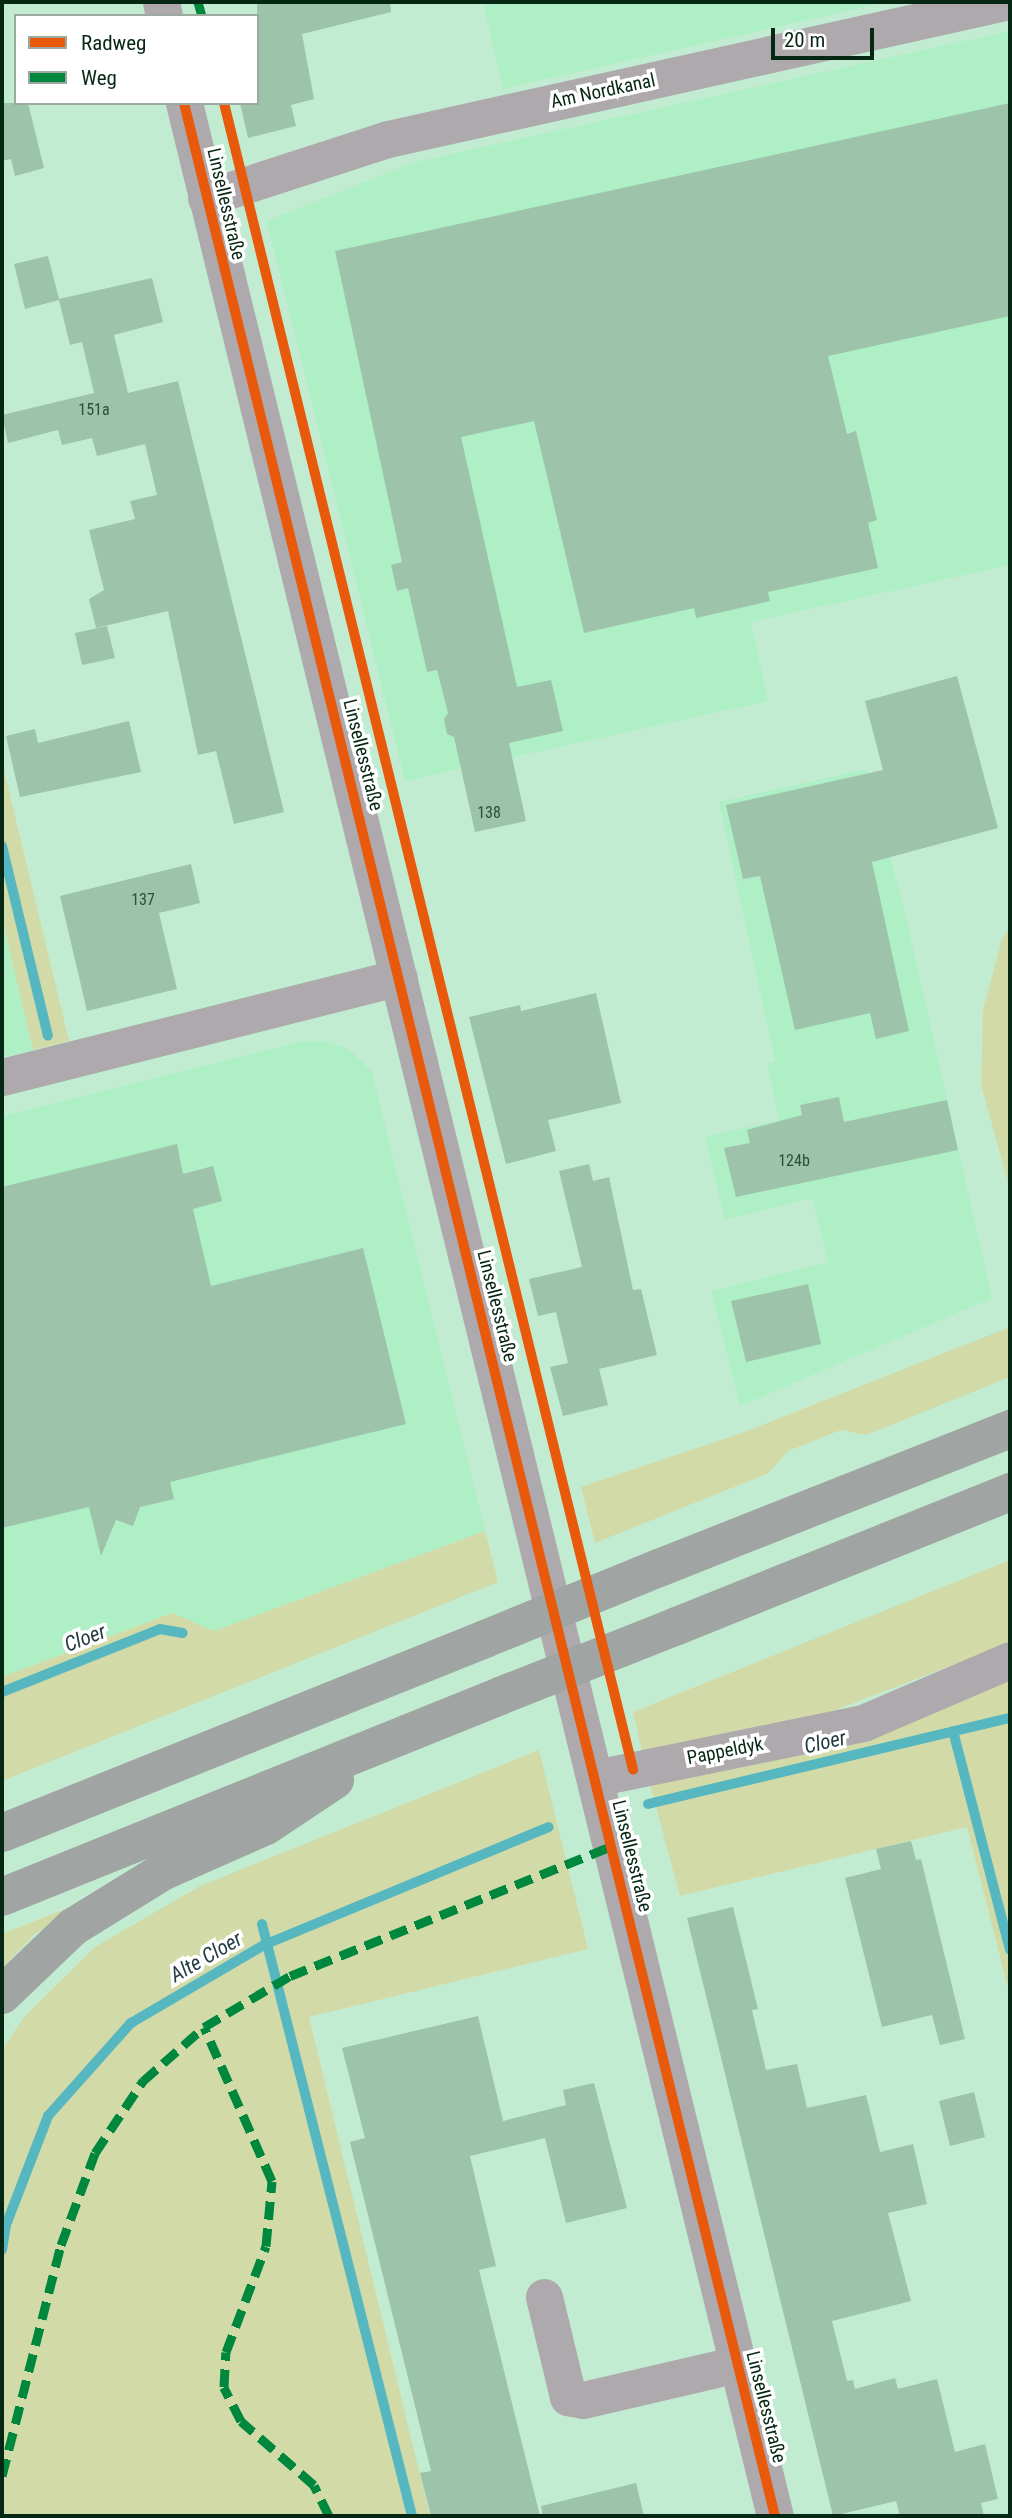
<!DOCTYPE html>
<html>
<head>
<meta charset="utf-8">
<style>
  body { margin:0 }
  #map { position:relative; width:1012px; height:2518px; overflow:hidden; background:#c2ecd1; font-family:"Roboto Condensed",sans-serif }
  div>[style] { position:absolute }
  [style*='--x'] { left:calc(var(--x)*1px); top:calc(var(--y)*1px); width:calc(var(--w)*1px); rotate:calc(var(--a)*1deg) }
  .built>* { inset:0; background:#aeefc5 }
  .green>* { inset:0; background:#d2dba7 }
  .stream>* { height:10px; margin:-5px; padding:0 5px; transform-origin:5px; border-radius:5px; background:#56b7c0 }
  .building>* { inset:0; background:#9dc3ab }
  .minor>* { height:37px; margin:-18.5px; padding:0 18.5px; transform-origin:18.5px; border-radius:18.5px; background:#aea9ad }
  .highway>* { height:38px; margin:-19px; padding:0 19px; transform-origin:19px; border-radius:19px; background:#a0a5a3 }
  .highway-bridge>* { height:38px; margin:-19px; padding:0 19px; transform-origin:19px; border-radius:19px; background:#a0a5a3 }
  .quiet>* { height:9px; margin-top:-4.5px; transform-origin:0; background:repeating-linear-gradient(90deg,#00873e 0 18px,transparent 0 27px) }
  .cycleway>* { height:10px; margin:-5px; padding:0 5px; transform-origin:5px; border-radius:5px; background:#e8590c }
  span { translate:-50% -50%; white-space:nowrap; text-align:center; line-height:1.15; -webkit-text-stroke:7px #fff; paint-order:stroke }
  .number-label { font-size:16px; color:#2c4e3a }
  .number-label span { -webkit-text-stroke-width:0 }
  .street-label { font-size:19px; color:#072715 }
  .water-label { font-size:21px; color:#233c42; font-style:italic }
  .frame { position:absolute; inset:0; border:4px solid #072715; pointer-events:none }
  .legend { position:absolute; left:14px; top:14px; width:245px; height:91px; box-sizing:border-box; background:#fff; border:2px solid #9ca9a1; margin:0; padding:9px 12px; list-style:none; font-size:21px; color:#072715 }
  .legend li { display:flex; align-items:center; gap:14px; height:35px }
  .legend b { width:35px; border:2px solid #9ca9a1 }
  .scale { position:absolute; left:771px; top:28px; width:103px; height:32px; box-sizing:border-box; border:4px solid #072715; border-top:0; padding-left:9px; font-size:21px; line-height:24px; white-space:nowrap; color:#072715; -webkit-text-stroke:5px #fff; paint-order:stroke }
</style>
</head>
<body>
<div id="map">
  <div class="built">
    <div style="clip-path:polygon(483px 2px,886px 2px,503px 89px)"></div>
    <div style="clip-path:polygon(1010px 31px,1010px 565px,751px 622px,768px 701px,405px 781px,267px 221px,415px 162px)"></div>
    <div style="clip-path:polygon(867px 769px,906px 917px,992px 1298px,740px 1406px,711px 1291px,828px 1262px,812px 1198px,725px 1220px,705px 1137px,779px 1120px,767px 1064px,775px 1061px,719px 802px)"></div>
    <div style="clip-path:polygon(2px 918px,33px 1050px,2px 1057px)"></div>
    <div style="clip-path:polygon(303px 1041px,326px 1041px,350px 1050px,372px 1072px,485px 1531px,214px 1631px,171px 1613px,2px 1677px,2px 1116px)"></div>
  </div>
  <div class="green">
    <div style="clip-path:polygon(2px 762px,69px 1041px,33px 1050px,2px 918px)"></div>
    <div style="clip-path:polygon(1010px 927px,1010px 1189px,981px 1085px,983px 1010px,1002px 939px)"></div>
    <div style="clip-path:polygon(1010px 1327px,1010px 1377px,866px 1435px,841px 1430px,788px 1451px,769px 1473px,595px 1543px,581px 1487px,742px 1433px)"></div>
    <div style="clip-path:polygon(485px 1531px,498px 1582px,2px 1781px,2px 1677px,172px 1613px,214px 1631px)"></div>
    <div style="clip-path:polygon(1010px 1560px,1010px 1643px,820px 1716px,642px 1752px,633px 1712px)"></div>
    <div style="clip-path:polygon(1010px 1679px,1010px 1996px,967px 1827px,680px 1896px,650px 1785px)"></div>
    <div style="clip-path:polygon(539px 1750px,588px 1949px,309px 2017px,430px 2516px,2px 2516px,2px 2050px,24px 2017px,95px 1947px,200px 1886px)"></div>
    <div style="clip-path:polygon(80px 1903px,34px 1935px,2px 1968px,2px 1934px)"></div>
  </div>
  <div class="stream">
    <div style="--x:2;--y:846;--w:195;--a:76.4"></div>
    <div style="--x:2;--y:1692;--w:170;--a:-21.7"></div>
    <div style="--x:160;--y:1629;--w:23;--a:10"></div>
    <div style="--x:953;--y:1731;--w:226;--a:75.4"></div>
    <div style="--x:648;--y:1804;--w:372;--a:-13.4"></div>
    <div style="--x:262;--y:1924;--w:611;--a:75.78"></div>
    <div style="--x:2;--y:2250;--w:25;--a:-81"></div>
    <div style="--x:6;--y:2225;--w:117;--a:-68.9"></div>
    <div style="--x:48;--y:2116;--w:125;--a:-48.3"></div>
    <div style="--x:131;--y:2023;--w:154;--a:-30.4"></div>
    <div style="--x:264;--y:1945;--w:308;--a:-22.5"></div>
  </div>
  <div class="building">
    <div style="clip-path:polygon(257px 2px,390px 2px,391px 12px,302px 34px,314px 99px,291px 105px,296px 126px,248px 138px,240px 103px,257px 103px)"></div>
    <div style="clip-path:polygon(2px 103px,28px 103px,44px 168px,15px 176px,11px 159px,2px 161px)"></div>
    <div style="clip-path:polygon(1010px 103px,1010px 316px,828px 356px,847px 434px,856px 431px,877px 520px,868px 523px,878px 568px,768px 592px,770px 601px,696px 618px,694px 608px,584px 633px,534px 421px,461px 437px,517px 687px,551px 680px,563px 731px,509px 743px,526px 821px,475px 832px,454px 737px,447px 734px,444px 719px,448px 713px,437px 670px,427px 672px,408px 588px,397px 591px,391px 565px,402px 562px,335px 251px)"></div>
    <div style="clip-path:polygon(48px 256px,59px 299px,152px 278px,163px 322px,114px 335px,128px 393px,178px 381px,284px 812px,234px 824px,216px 751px,198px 755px,168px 611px,96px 628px,89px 599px,104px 590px,89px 530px,135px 519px,130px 501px,157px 495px,145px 444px,97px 456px,92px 438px,62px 445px,58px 430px,8px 443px,2px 415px,94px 393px,82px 342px,70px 345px,59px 300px,25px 309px,14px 264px)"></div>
    <div style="clip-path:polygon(107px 626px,115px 658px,82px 665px,75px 633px)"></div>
    <div style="clip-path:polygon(957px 676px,998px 828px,872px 862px,909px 1031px,876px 1039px,870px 1013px,795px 1030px,760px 876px,743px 879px,726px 805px,883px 770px,865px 701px)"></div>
    <div style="clip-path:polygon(129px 721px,141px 772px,20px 797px,6px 736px,35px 729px,38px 743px)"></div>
    <div style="clip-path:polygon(191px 864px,200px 903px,159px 913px,177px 989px,87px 1011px,60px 896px)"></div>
    <div style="clip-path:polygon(596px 993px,621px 1103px,548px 1120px,556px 1151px,506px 1164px,469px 1017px,520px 1005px,521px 1011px)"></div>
    <div style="clip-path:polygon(839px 1097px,844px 1122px,947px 1100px,958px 1150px,736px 1197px,724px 1148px,750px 1143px,747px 1130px,802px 1115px,800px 1105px)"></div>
    <div style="clip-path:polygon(177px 1144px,183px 1174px,213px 1166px,222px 1201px,193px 1209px,211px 1286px,363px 1248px,406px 1424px,170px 1482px,174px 1499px,140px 1507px,133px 1526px,116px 1520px,101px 1556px,89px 1507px,2px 1528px,2px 1187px)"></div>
    <div style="clip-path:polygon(589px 1164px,593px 1181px,609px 1177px,633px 1290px,641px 1289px,657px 1355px,599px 1369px,608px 1405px,563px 1416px,550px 1367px,568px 1363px,556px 1312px,538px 1316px,529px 1279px,582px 1267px,559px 1171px)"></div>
    <div style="clip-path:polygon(808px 1284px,821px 1344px,746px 1362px,731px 1301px)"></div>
    <div style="clip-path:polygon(911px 1841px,916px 1860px,921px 1859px,965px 2039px,940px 2045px,932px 2015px,882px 2027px,845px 1878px,881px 1869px,876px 1849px)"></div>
    <div style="clip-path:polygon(733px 1907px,758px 2009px,752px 2010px,766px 2070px,797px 2064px,807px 2108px,866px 2095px,880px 2152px,913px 2144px,927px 2204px,888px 2213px,911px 2301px,832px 2321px,847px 2381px,853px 2380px,855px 2389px,895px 2378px,898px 2389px,937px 2379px,955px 2452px,985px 2444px,998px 2499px,981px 2503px,984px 2516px,900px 2516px,896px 2501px,833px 2516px,687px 1918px)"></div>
    <div style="clip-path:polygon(478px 2016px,503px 2121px,566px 2105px,563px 2090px,594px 2083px,627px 2208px,566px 2223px,545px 2138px,470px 2156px,496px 2266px,479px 2270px,540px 2516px,431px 2516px,420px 2473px,431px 2471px,350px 2142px,365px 2138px,342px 2048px)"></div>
    <div style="clip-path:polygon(974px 2092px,985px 2137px,950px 2146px,939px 2101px)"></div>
    <div style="clip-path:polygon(636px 2483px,644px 2516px,543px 2516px,541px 2506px)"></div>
  </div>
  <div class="minor">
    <div style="--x:161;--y:2;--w:14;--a:78"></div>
    <div style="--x:184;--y:103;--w:2484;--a:76.24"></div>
    <div style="--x:206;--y:198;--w:191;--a:-18"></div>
    <div style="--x:388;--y:139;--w:632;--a:-12.52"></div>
    <div style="--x:2;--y:1077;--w:409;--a:-14.1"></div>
    <div style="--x:595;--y:1778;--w:274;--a:-11.6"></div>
    <div style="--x:863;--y:1723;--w:160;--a:-23.2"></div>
    <div style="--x:544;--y:2297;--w:103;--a:76.5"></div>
    <div style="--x:568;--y:2397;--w:15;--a:11"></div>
    <div style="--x:583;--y:2400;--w:159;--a:-13.1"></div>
  </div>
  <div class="highway">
    <div style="--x:659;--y:1568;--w:378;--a:-21.6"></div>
    <div style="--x:677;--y:1626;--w:359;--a:-21.9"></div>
    <div style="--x:2;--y:1833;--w:521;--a:-21.88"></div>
    <div style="--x:2;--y:1897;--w:537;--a:-21.98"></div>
    <div style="--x:2;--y:1995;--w:98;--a:-43.8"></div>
    <div style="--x:73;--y:1927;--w:105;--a:-31.7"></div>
    <div style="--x:162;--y:1872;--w:114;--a:-23.9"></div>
    <div style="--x:266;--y:1826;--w:83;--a:-33.7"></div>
  </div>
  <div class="highway-bridge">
    <div style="--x:485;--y:1639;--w:188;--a:-22.2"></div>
    <div style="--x:500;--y:1696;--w:190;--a:-21.6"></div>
  </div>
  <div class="quiet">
    <div style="--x:198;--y:2;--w:15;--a:74"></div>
    <div style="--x:2;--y:2476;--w:238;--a:-75.7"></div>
    <div style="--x:61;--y:2245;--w:98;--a:-69.7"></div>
    <div style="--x:95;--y:2153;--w:87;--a:-56.3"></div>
    <div style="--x:143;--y:2081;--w:81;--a:-41.5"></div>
    <div style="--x:329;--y:2516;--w:34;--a:-116"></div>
    <div style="--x:314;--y:2485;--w:97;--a:-138.8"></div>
    <div style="--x:241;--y:2421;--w:38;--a:-117"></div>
    <div style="--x:224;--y:2387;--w:35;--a:-87"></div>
    <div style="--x:226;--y:2352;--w:113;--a:-69.3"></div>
    <div style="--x:266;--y:2246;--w:65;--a:-84.7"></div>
    <div style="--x:272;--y:2181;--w:168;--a:-113.8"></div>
    <div style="--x:204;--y:2027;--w:100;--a:-30.7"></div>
    <div style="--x:290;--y:1976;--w:347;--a:-22"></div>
  </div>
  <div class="cycleway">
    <div style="--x:184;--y:103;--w:2484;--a:76.24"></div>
    <div style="--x:224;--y:103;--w:1716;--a:76.21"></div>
  </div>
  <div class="number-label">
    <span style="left:94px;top:410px">151a</span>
    <span style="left:489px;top:813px">138</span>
    <span style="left:143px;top:900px">137</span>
    <span style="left:794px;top:1161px">124b</span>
  </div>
  <div class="street-label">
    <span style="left:603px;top:91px;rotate:-12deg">Am Nordkanal</span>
    <span style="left:226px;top:204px;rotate:77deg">Linsellesstraße</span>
    <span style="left:363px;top:755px;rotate:76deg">Linsellesstraße</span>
    <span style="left:497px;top:1306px;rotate:76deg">Linsellesstraße</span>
    <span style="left:725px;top:1751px;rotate:-11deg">Pappeldyk</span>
    <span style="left:632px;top:1856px;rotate:76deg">Linsellesstraße</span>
    <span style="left:766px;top:2407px;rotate:76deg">Linsellesstraße</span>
  </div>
  <div class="water-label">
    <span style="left:85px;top:1638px;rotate:-21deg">Cloer</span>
    <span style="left:825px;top:1742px;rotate:-13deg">Cloer</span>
    <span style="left:206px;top:1957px;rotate:-30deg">Alte Cloer</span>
  </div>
  <div class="frame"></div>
  <ul class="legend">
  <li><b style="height:9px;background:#e8590c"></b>Radweg</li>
  <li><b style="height:9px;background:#00873e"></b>Weg</li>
  </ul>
  <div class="scale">20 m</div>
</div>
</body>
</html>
